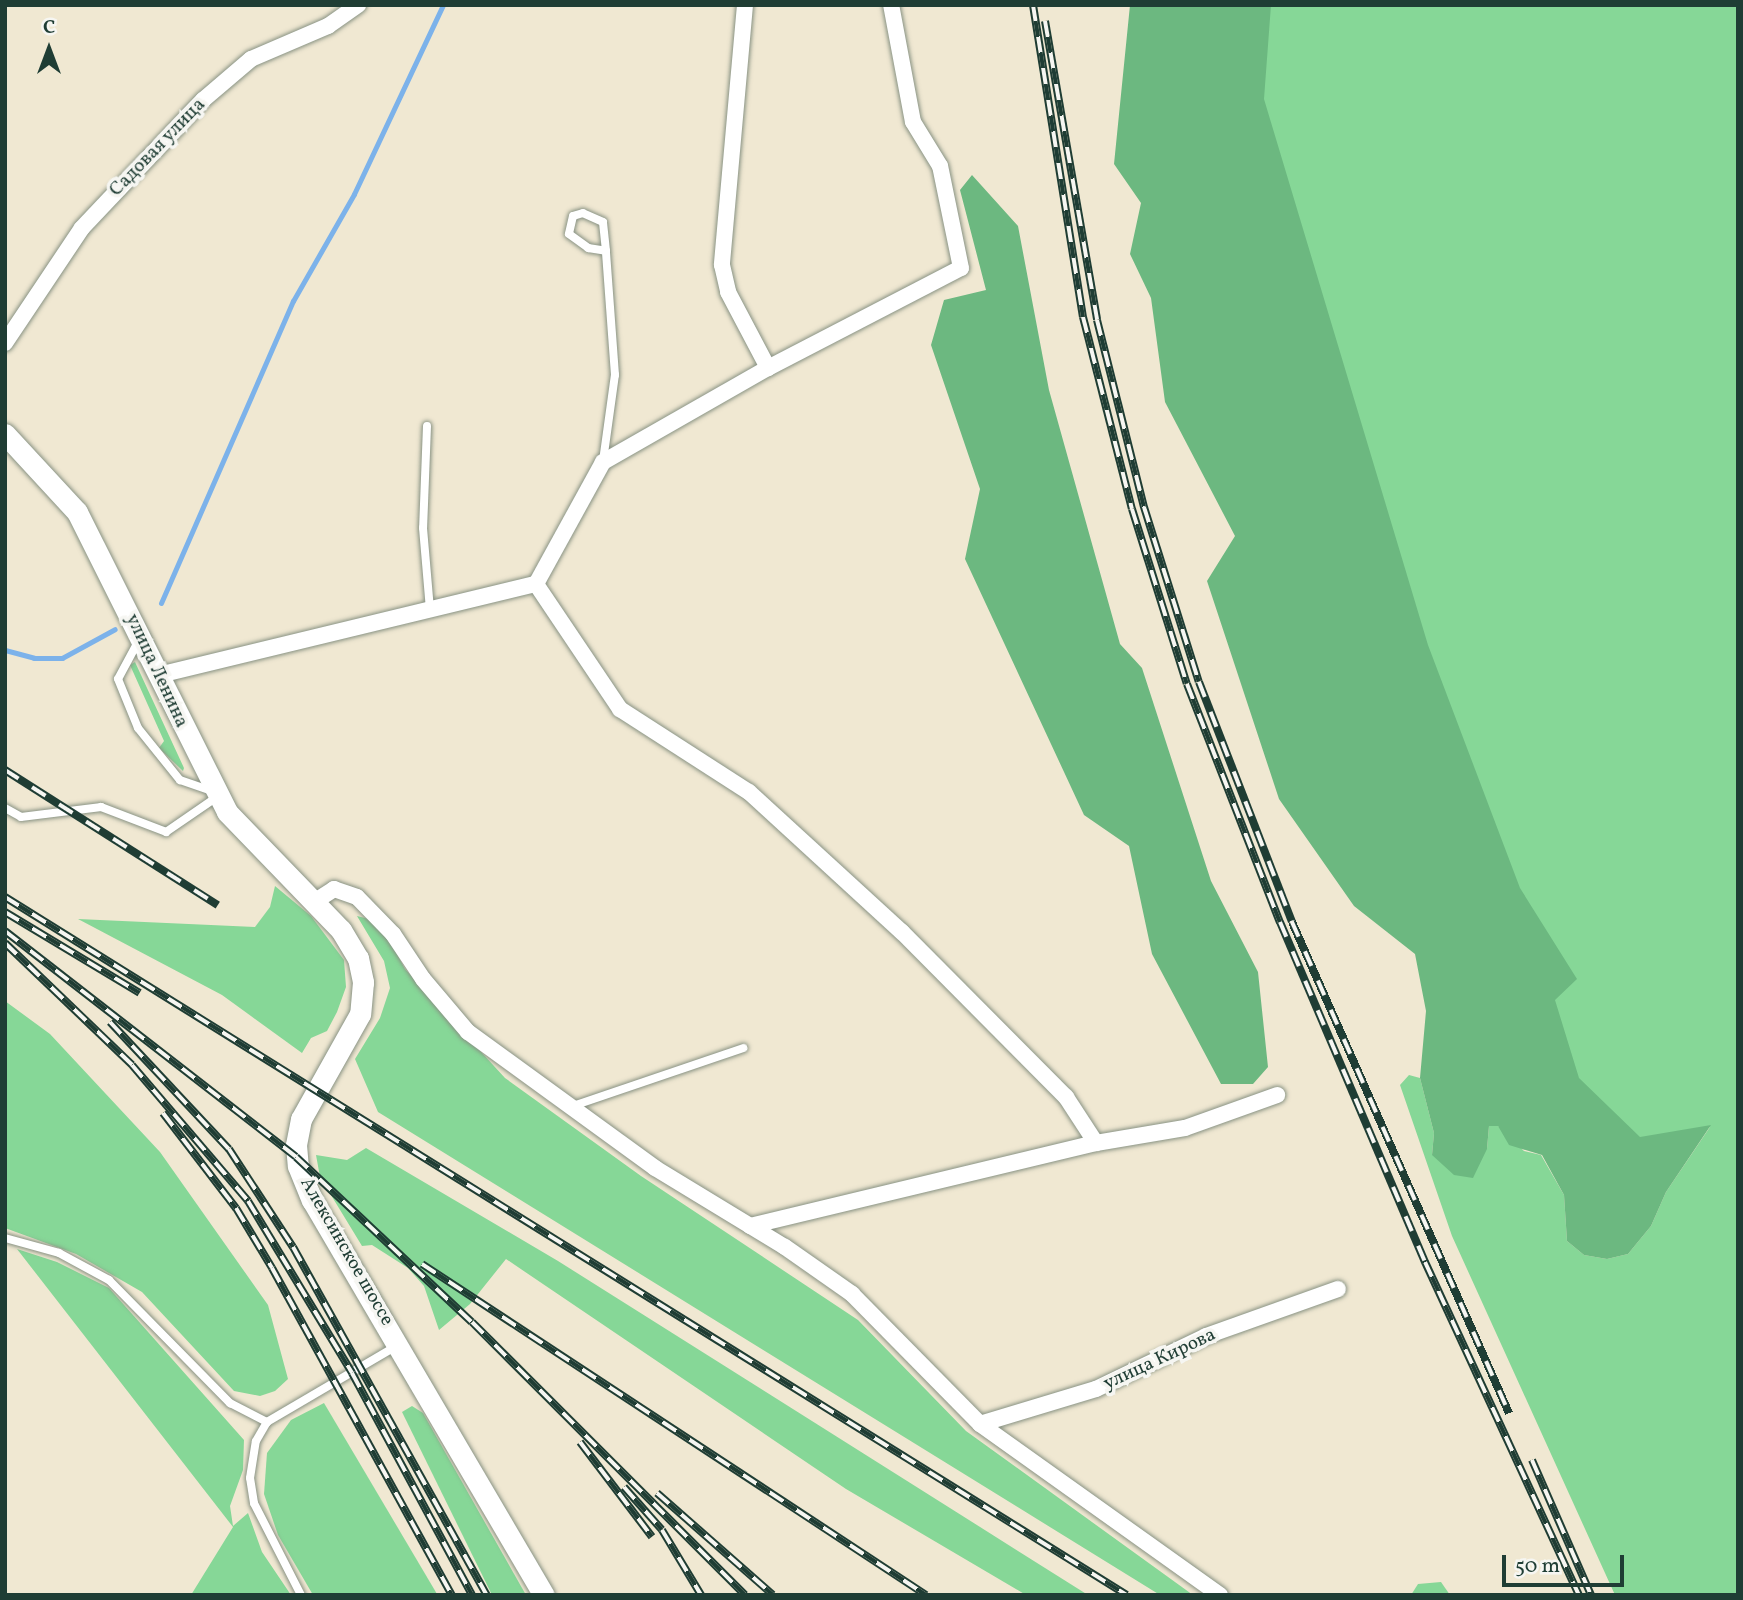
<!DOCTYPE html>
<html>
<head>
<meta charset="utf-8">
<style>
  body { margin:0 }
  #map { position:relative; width:1743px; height:1600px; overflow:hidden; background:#f0e8d2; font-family:Vollkorn,serif }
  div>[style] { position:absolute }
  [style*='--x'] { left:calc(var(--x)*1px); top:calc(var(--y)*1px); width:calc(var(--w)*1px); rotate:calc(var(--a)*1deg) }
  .green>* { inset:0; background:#86d797 }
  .forest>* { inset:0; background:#6cb880 }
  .stream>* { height:5px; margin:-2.5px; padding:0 2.5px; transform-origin:2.5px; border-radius:2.5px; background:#7cb2ea }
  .roads { filter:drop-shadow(0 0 2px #889283) drop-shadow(0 0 2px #889283) }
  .lane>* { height:8px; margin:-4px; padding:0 4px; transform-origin:4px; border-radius:4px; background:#fff }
  .street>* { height:16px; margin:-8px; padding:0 8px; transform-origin:8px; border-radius:8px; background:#fff }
  .secondary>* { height:21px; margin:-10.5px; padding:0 10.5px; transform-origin:10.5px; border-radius:10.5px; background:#fff }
  .rail>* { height:8px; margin-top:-4px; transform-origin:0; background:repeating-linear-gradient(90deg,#f6f6f2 0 16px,#1f3d34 0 32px); box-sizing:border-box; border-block:2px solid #1f3d34 }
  span { translate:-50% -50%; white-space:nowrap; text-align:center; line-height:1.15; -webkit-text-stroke:7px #f6f6f2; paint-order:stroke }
  .street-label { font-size:19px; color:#1f3d34 }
  .frame { position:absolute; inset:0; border:7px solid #1f3d34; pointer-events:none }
  .north { position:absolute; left:14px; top:14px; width:70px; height:70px; -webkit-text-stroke:5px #f6f6f2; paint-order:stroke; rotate:0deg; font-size:19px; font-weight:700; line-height:28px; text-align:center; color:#1f3d34 }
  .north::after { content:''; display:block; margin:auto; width:24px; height:32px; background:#1f3d34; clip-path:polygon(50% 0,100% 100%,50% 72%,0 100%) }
  .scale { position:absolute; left:1502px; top:1555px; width:122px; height:32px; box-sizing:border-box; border:4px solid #1f3d34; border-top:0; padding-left:9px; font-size:21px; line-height:24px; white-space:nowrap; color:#1f3d34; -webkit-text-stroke:5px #f6f6f2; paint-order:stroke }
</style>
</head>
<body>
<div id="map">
  <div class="green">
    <div style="clip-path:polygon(1248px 5px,1738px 5px,1738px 1595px,1615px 1595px,1452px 1236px,1400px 1085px,1409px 1075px,1420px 1078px,1434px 1133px,1432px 1155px,1487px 1149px,1489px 1126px,1498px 1126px,1524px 1151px,1541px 1155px,1564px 1195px,1567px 1241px,1584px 1255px,1607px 1259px,1628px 1254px,1651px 1226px,1666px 1192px,1710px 1127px,1599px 1188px,1245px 101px)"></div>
    <div style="clip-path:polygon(135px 662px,184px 768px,183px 771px,159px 748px,164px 741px,130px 665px)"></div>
    <div style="clip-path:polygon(275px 886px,311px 916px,344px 960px,346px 987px,337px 1012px,327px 1031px,311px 1038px,302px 1053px,222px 995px,78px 919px,255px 927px,270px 907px)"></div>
    <div style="clip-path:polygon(357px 916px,369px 919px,386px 934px,405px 969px,505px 1078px,641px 1176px,858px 1320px,966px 1431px,1193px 1595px,1160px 1595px,378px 1112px,355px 1059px,380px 1018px,390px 988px,384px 961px)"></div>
    <div style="clip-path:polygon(5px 1001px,50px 1034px,160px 1152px,268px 1305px,288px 1379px,275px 1391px,260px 1396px,234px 1391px,142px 1292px,76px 1254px,5px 1228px)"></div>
    <div style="clip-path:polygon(366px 1148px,558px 1261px,1088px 1595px,1026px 1595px,846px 1489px,506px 1259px,470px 1304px,439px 1330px,424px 1286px,408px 1268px,372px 1245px,362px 1246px,320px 1177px,316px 1155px,347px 1160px)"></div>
    <div style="clip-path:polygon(17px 1249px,57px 1262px,109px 1288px,244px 1440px,243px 1470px,230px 1506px,233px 1526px,248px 1513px,262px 1552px,291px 1595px,191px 1595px,233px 1527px)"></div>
    <div style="clip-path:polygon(324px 1403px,437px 1594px,437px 1595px,313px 1595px,278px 1535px,264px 1494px,267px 1453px,291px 1420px)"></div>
    <div style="clip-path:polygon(412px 1406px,423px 1413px,526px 1595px,492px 1595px,402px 1412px)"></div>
    <div style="clip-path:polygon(1441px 1582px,1450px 1595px,1411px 1595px,1418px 1584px)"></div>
  </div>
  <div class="forest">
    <div style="clip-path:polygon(1130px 5px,1271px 5px,1264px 99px,1428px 645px,1520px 888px,1577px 979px,1555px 1000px,1579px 1078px,1640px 1137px,1711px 1125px,1666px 1192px,1651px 1226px,1628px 1254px,1607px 1259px,1584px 1255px,1567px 1241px,1564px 1195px,1542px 1155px,1509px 1145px,1498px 1126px,1489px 1126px,1487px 1149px,1473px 1178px,1454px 1175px,1432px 1155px,1434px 1133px,1420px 1078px,1426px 1011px,1415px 954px,1354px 906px,1279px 799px,1207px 581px,1235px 536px,1165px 402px,1151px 298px,1130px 254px,1141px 203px,1114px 164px)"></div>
    <div style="clip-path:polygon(972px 175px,1018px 226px,1049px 390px,1120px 644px,1142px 668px,1211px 881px,1258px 972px,1268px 1067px,1253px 1084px,1221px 1084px,1152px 954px,1129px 846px,1084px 815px,965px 559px,980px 489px,931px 345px,944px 300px,986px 290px,960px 190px)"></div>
  </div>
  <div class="stream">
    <div style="--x:161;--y:603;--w:330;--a:-66.4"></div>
    <div style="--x:293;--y:301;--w:123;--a:-60.3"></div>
    <div style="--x:354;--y:194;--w:209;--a:-64.8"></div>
    <div style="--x:5;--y:650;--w:30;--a:15"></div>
    <div style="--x:34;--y:658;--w:28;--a:0"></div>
    <div style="--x:62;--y:658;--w:60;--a:-28.7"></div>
  </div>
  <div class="roads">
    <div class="lane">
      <div style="--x:427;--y:426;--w:102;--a:92.2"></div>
      <div style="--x:423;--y:528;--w:81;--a:85.1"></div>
      <div style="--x:603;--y:461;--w:87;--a:-82.1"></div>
      <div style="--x:615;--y:375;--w:124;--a:-94.2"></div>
      <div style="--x:606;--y:251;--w:29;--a:-96"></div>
      <div style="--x:603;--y:222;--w:22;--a:-156"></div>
      <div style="--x:583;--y:213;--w:10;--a:163"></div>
      <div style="--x:573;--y:216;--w:18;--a:103"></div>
      <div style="--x:569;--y:234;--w:24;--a:36"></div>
      <div style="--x:588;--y:248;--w:18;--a:9"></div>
      <div style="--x:139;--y:640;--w:44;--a:118.3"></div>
      <div style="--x:118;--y:679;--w:53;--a:67.8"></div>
      <div style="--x:138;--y:728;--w:67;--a:51.1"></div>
      <div style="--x:180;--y:780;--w:36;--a:19"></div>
      <div style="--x:5;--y:808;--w:18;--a:29"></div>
      <div style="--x:21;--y:817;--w:81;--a:-7.1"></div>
      <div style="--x:101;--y:807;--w:70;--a:21"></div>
      <div style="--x:166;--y:832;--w:62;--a:-34.5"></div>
      <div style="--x:573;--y:1106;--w:180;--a:-18.8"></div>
      <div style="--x:5;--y:1238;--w:56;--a:15.5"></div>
      <div style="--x:59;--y:1253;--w:57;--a:28.4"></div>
      <div style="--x:109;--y:1280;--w:173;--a:45.5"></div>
      <div style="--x:230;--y:1403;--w:42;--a:27.2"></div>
      <div style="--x:301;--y:1595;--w:103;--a:-117.1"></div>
      <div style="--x:254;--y:1503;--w:25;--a:-99"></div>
      <div style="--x:250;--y:1478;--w:37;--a:-81"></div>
      <div style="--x:256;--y:1441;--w:22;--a:-60"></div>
      <div style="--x:267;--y:1422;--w:152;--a:-30.4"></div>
    </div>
    <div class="street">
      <div style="--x:745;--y:5;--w:261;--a:95.1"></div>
      <div style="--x:722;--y:265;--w:28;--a:77"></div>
      <div style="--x:728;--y:292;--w:86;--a:62.2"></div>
      <div style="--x:5;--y:343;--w:138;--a:-56.2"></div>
      <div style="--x:82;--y:228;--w:176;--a:-46.6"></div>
      <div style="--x:203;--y:100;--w:63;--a:-40.5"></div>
      <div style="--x:251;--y:59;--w:84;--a:-23.2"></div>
      <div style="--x:328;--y:26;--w:37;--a:-35"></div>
      <div style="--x:536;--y:584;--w:151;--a:56.1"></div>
      <div style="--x:620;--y:709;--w:153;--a:32.8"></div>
      <div style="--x:749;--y:792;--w:207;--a:42.5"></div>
      <div style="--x:902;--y:932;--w:233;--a:45.2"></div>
      <div style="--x:1066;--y:1097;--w:55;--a:56.9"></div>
      <div style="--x:159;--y:675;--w:388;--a:-13.6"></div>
      <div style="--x:536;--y:584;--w:139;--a:-61.2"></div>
      <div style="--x:603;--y:462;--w:190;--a:-29.7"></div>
      <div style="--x:768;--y:368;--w:217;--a:-27.4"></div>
      <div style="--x:961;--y:268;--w:104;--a:-101.6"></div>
      <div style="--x:940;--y:166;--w:52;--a:-121.5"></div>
      <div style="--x:913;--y:122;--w:119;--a:-100.6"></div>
      <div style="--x:314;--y:902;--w:24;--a:-33"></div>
      <div style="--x:334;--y:889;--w:24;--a:19"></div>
      <div style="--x:357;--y:897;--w:52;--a:45.8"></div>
      <div style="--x:393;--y:934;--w:54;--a:56.3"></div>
      <div style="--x:423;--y:979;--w:70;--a:49.7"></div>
      <div style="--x:468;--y:1032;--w:231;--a:36"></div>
      <div style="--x:655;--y:1168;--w:152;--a:31.3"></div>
      <div style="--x:785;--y:1247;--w:82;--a:35"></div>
      <div style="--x:852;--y:1294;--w:182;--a:45.4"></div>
      <div style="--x:980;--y:1424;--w:295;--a:35.5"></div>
      <div style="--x:750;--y:1226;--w:356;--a:-13.5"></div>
      <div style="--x:1096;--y:1143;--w:90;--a:-9.6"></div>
      <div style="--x:1185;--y:1128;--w:98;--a:-19.7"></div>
      <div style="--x:980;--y:1424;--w:121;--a:-16.8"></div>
      <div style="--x:1096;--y:1389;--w:122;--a:-25.7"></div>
      <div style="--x:1206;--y:1336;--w:140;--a:-19.6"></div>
    </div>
    <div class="secondary">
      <div style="--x:5;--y:434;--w:106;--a:47.3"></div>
      <div style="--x:77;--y:512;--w:335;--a:63.4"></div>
      <div style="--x:227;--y:812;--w:164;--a:46"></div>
      <div style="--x:341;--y:930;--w:33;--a:59"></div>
      <div style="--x:358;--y:958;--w:25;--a:78"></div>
      <div style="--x:363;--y:982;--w:32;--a:95"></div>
      <div style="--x:360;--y:1014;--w:120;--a:119.3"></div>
      <div style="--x:301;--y:1119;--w:26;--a:101"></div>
      <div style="--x:296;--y:1145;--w:21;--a:85"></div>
      <div style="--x:298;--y:1166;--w:37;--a:68"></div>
      <div style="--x:312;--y:1200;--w:458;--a:59.6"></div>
    </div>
  </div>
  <div class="rail">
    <div style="--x:1033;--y:5;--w:316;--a:80.9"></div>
    <div style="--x:1083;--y:317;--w:198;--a:75.7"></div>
    <div style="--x:1132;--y:509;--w:183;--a:72.6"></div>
    <div style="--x:1187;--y:684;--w:256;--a:68.7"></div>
    <div style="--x:1280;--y:922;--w:370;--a:66.9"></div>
    <div style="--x:1425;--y:1262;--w:367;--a:65.2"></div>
    <div style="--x:1045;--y:21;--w:303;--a:80.1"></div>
    <div style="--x:1097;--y:320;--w:193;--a:75.9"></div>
    <div style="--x:1144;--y:507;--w:183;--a:72.6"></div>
    <div style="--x:1199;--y:682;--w:257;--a:68.8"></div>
    <div style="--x:1292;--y:922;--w:537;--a:66.16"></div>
    <div style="--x:5;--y:770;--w:252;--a:32.4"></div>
    <div style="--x:5;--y:897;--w:1321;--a:31.89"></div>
    <div style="--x:5;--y:912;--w:157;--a:31"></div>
    <div style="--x:5;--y:931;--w:368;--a:37.8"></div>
    <div style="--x:296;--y:1157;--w:241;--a:43.2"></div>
    <div style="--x:472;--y:1322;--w:386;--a:45"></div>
    <div style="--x:5;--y:943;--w:176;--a:43.8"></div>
    <div style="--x:132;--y:1065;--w:179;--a:49.5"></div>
    <div style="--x:248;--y:1201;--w:201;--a:58.8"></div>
    <div style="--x:352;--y:1373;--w:252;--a:61.6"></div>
    <div style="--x:110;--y:1022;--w:174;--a:46.9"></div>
    <div style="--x:229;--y:1149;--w:117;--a:56.9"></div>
    <div style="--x:293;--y:1247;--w:398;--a:60.9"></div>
    <div style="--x:163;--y:1113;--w:120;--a:52.5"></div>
    <div style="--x:236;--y:1208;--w:70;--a:59"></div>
    <div style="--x:272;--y:1268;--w:373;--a:61.2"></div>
    <div style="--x:422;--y:1264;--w:603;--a:33.29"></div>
    <div style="--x:580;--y:1442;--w:119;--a:52.8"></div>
    <div style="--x:1532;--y:1460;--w:147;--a:66.4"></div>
    <div style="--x:624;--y:1487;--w:57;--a:48.5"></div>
    <div style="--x:662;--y:1530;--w:76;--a:59"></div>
    <div style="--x:657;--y:1493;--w:154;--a:41.3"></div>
  </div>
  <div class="street-label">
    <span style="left:158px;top:148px;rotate:-46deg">Садовая улица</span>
    <span style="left:156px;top:671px;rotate:65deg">улица Ленина</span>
    <span style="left:346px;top:1252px;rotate:60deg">Алексинское шоссе</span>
    <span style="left:1160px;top:1360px;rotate:-25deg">улица Кирова</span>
  </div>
  <div class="frame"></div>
  <div class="north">С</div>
  <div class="scale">50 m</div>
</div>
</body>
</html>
